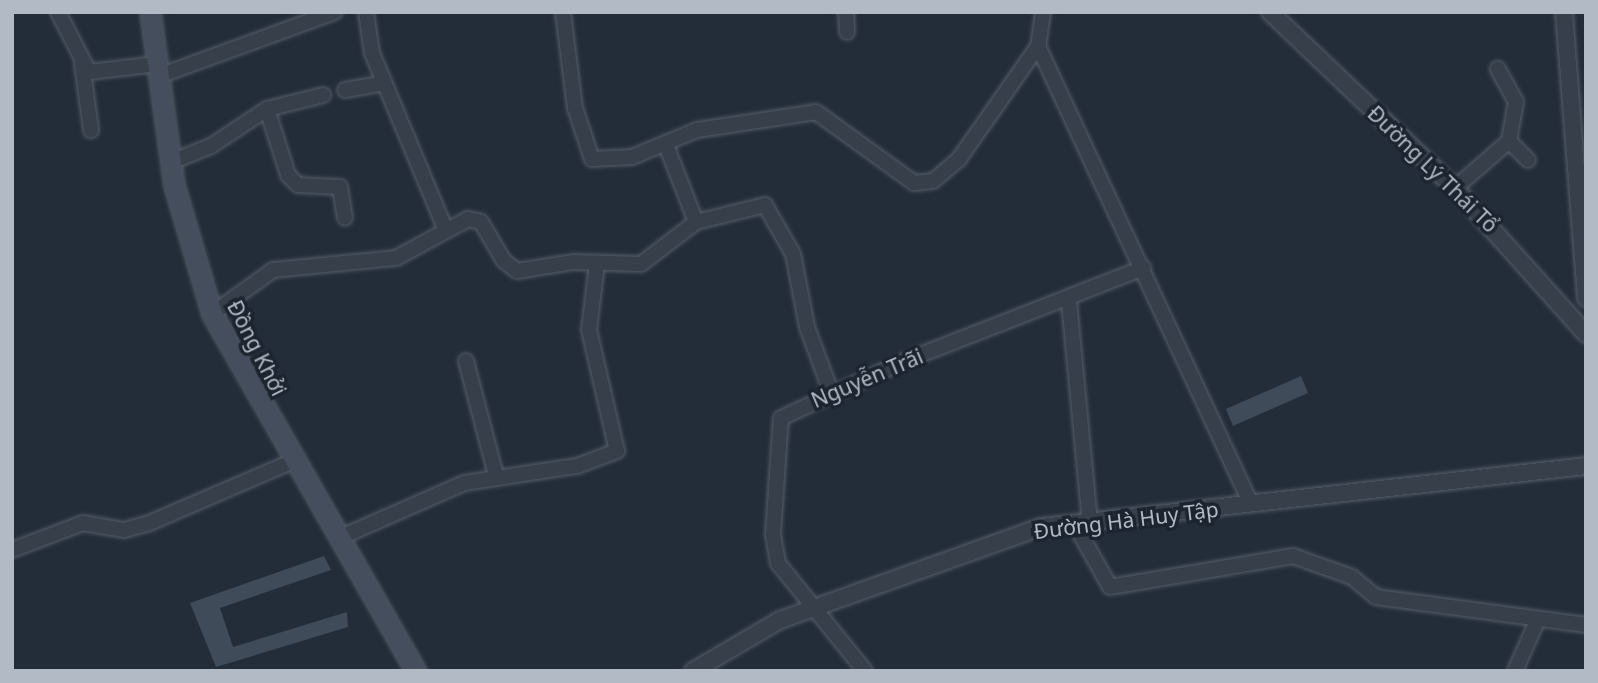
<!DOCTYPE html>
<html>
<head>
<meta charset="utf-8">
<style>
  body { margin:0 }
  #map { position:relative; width:1598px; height:683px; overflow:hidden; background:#232d3a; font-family:"Noto Sans",sans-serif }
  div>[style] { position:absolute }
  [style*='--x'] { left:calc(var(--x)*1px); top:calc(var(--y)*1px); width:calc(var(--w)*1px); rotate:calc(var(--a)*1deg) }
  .building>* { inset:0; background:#3f4b59 }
  .roads { filter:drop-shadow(0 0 2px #555d68) drop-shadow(0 0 2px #555d68) }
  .minor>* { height:14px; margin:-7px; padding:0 7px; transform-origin:7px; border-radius:7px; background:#363f4a }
  .tertiary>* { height:16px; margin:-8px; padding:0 8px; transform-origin:8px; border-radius:8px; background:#363f4a }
  .secondary>* { height:19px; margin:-9.5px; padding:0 9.5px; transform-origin:9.5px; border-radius:9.5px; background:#454e5d }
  span { translate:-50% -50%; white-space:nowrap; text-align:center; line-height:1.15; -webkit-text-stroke:7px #1c242f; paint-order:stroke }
  .street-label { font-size:21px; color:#b2bac6 }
  .frame { position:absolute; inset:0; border:14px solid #b2bac6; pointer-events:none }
</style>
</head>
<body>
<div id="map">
  <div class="building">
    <div style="clip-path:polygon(1301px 376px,1308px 393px,1233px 426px,1226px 409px)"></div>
    <div style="clip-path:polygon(324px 556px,331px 570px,220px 608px,233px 647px,347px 612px,348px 627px,216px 667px,190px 603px)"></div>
  </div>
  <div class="roads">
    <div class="minor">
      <div style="--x:58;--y:12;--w:68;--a:62.7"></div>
      <div style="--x:89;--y:72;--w:69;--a:-6.6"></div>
      <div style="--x:366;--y:12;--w:41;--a:81.7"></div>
      <div style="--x:372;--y:53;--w:190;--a:67.4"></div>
      <div style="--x:563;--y:12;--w:97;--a:82.9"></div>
      <div style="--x:575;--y:108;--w:54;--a:71.6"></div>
      <div style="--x:592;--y:159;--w:40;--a:-2.9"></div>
      <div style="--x:632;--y:157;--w:70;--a:-22.6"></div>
      <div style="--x:697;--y:130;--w:120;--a:-8.6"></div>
      <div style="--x:816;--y:112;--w:121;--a:35.9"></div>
      <div style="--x:914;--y:183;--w:19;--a:-6"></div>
      <div style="--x:933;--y:181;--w:34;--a:-40"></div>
      <div style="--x:959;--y:159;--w:138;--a:-55"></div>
      <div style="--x:846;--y:12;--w:20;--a:87"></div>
      <div style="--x:1043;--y:12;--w:34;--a:98"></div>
      <div style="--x:1038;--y:46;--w:505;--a:65.06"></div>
      <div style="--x:82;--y:64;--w:67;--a:82.2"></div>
      <div style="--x:159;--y:76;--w:187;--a:-20"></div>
      <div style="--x:345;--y:90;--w:40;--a:-10"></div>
      <div style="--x:267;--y:109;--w:69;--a:72.3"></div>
      <div style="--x:288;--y:175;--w:14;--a:45"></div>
      <div style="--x:298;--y:185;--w:42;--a:2.7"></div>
      <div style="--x:340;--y:187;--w:31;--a:81"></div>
      <div style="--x:1509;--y:141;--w:27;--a:45"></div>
      <div style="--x:171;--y:162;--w:43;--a:-21.8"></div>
      <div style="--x:211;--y:146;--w:67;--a:-33.5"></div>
      <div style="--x:267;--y:109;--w:58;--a:-14"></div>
      <div style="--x:1455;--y:188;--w:72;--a:-41"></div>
      <div style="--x:1509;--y:141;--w:40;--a:-80"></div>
      <div style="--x:1516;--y:102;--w:38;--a:-119"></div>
      <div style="--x:696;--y:222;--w:71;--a:-13.8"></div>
      <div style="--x:765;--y:205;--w:56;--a:60.3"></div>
      <div style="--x:793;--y:254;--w:74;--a:79.1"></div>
      <div style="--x:807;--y:327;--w:69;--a:69.7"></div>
      <div style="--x:1069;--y:301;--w:222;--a:84.6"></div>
      <div style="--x:212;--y:314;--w:75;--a:-35.8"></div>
      <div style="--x:273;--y:270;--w:124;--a:-5.6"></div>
      <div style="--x:396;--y:258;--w:82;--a:-28.4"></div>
      <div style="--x:468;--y:219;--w:13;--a:13"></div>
      <div style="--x:481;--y:222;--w:45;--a:59.5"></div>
      <div style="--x:504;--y:261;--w:16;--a:38"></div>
      <div style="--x:517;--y:271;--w:58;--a:-9"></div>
      <div style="--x:574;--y:262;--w:67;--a:1.7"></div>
      <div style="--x:641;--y:264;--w:69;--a:-37.4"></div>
      <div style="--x:696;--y:222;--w:83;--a:-111.3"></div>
      <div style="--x:466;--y:361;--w:118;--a:75.3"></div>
      <div style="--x:1074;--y:523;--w:73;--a:60.6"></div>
      <div style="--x:1110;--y:587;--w:186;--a:-9.6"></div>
      <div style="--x:1293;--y:556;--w:63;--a:19.6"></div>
      <div style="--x:1352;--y:577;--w:31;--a:40"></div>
      <div style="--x:1376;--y:597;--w:212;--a:7.6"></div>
      <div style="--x:339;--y:538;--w:137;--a:-23.7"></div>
      <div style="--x:464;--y:483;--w:114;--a:-8.6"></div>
      <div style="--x:577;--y:466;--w:43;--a:-20.6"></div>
      <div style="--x:617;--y:451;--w:124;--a:-103"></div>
      <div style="--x:589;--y:330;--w:66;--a:-83.1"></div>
      <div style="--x:12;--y:550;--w:76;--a:-20.8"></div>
      <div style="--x:83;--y:523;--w:42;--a:9.7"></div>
      <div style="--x:124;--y:530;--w:24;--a:-15"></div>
      <div style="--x:147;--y:524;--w:159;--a:-23.3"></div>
      <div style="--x:865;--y:671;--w:139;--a:-128.9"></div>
      <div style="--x:778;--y:563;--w:29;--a:-100"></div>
      <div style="--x:773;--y:534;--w:116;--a:-86.1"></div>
      <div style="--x:781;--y:418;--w:133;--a:-24.8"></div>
      <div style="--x:902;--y:362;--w:259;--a:-21.3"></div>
      <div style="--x:1515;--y:671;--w:57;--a:-66.1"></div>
    </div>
    <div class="tertiary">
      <div style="--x:1270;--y:12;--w:255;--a:43.6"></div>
      <div style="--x:1455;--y:188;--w:196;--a:48.1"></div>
      <div style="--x:1564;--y:12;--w:287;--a:85.6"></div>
      <div style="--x:693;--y:671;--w:101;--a:-30.4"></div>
      <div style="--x:780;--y:620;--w:277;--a:-19.6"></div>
      <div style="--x:1041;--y:527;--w:548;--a:-6.39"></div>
    </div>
    <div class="secondary">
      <div style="--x:150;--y:12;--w:175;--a:82.1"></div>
      <div style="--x:174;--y:185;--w:134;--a:73.6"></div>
      <div style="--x:212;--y:314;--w:411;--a:60.3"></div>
    </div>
  </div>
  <div class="street-label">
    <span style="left:1433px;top:169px;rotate:44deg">Đường Lý Thái Tổ</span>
    <span style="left:257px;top:348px;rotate:63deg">Đồng Khởi</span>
    <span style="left:867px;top:378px;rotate:-23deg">Nguyễn Trãi</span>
    <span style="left:1126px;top:520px;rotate:-7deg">Đường Hà Huy Tập</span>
  </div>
  <div class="frame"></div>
</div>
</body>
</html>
